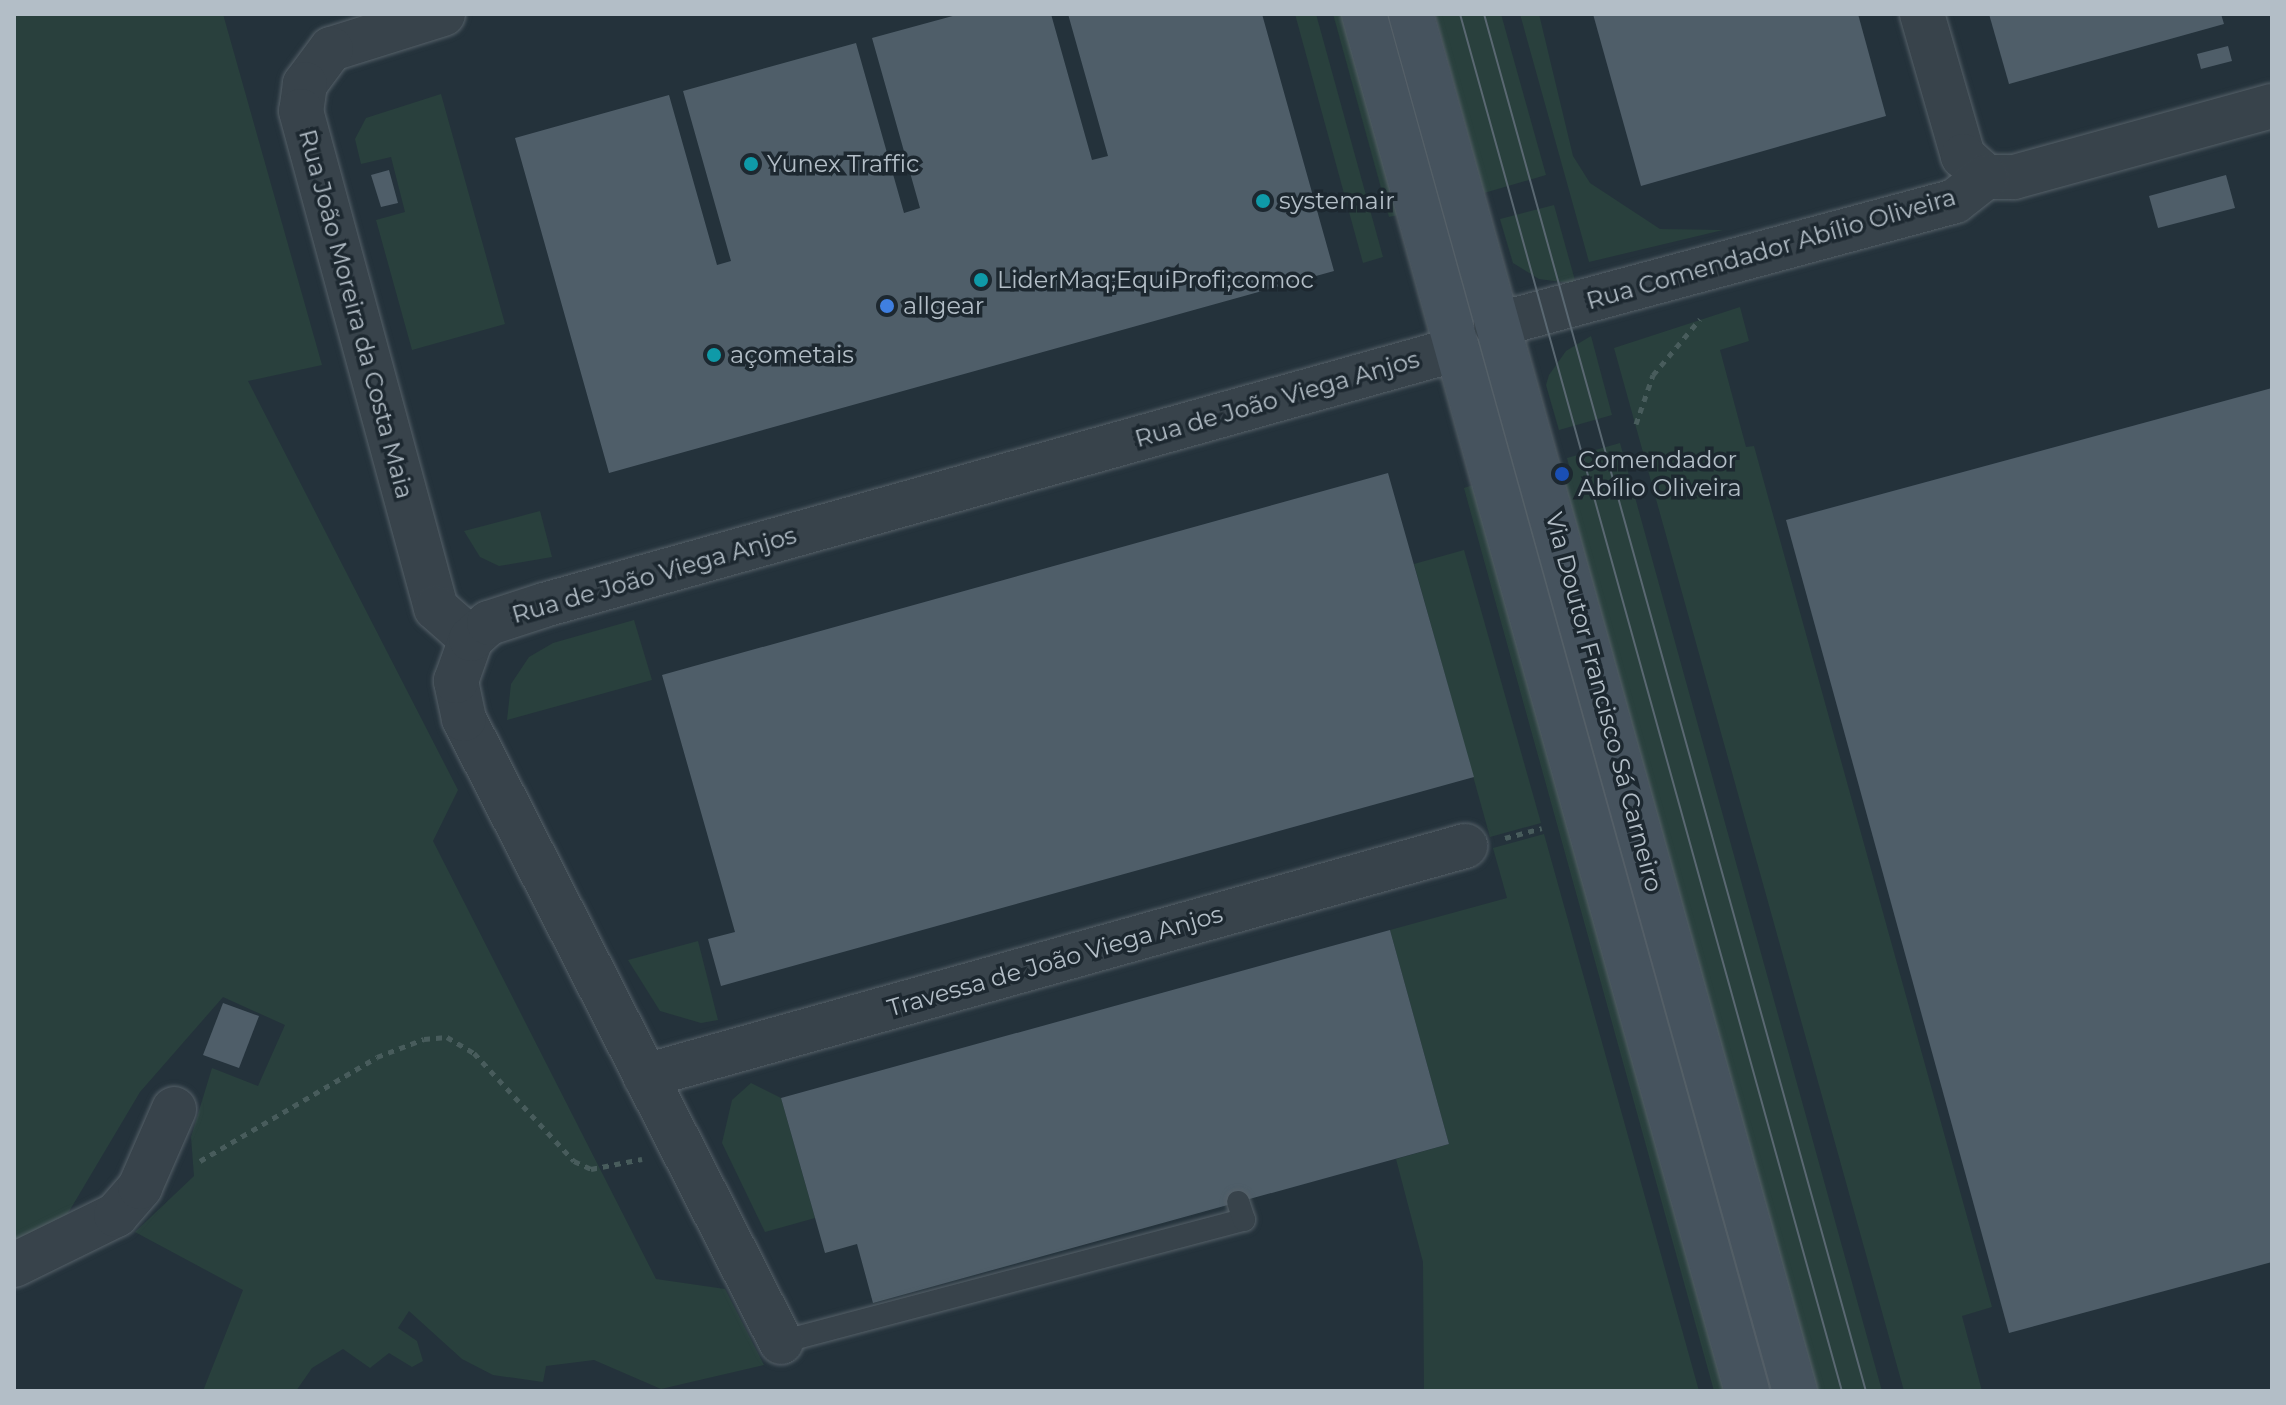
<!DOCTYPE html>
<html>
<head>
<meta charset="utf-8">
<style>
  body { margin:0 }
  #map { position:relative; width:2286px; height:1405px; overflow:hidden; background:#24323b; font-family:Montserrat,sans-serif }
  div>[style] { position:absolute }
  [style*='--x'] { left:calc(var(--x)*1px); top:calc(var(--y)*1px); width:calc(var(--w)*1px); rotate:calc(var(--a)*1deg) }
  .green>* { inset:0; background:#29403d }
  .building>* { inset:0; background:#4f5e69 }
  .path>* { height:5px; margin-top:-2.5px; transform-origin:0; background:repeating-linear-gradient(90deg,#485c5c 0 6px,transparent 0 12px) }
  .roads { filter:drop-shadow(0 0 2px #566169) drop-shadow(0 0 2px #566169) }
  .lane>* { height:22px; margin:-11px; padding:0 11px; transform-origin:11px; border-radius:11px; background:#38434b }
  .street>* { height:44px; margin:-22px; padding:0 22px; transform-origin:22px; border-radius:22px; background:#38434b }
  .secondary>* { height:44px; margin:-22px; padding:0 22px; transform-origin:22px; border-radius:22px; background:#46535e }
  .tram>* { height:2px; margin:-1px; padding:0 1px; transform-origin:1px; border-radius:1px; background:#5a6872 }
  .dots>* { width:22px; height:22px; translate:-50% -50%; box-sizing:border-box; border:4px solid #1d2830; border-radius:50% }
  span { translate:-50% -50%; white-space:nowrap; text-align:center; line-height:1.15; -webkit-text-stroke:7px #1d2830; paint-order:stroke }
  .poi-label { font-size:24px; color:#b3bec7 }
  .left { translate:0 -50%; text-align:left }
  .street-label { font-size:24px; color:#b3bec7 }
  .frame { position:absolute; inset:0; border:16px solid #b3bec7; pointer-events:none }
</style>
</head>
<body>
<div id="map">
  <div class="green">
    <div style="clip-path:polygon(14px 14px,223px 14px,322px 365px,248px 381px,458px 790px,433px 841px,656px 1279px,725px 1289px,764px 1365px,661px 1389px,594px 1360px,546px 1366px,543px 1382px,493px 1375px,462px 1359px,409px 1311px,398px 1328px,417px 1341px,423px 1361px,412px 1367px,389px 1353px,370px 1368px,343px 1349px,312px 1368px,296px 1391px,203px 1391px,243px 1290px,135px 1232px,194px 1176px,191px 1137px,212px 1068px,258px 1086px,285px 1025px,223px 997px,140px 1092px,58px 1230px,14px 1243px)"></div>
    <div style="clip-path:polygon(1295px 14px,1316px 14px,1383px 257px,1363px 263px)"></div>
    <div style="clip-path:polygon(1333px 14px,1342px 14px,1398px 215px,1389px 217px)"></div>
    <div style="clip-path:polygon(1435px 14px,1501px 14px,1546px 175px,1484px 193px)"></div>
    <div style="clip-path:polygon(1520px 14px,1539px 14px,1573px 156px,1590px 183px,1660px 229px,1723px 230px,1589px 262px)"></div>
    <div style="clip-path:polygon(441px 94px,505px 324px,412px 350px,376px 220px,405px 212px,391px 157px,361px 164px,355px 139px,366px 118px)"></div>
    <div style="clip-path:polygon(1554px 205px,1576px 284px,1539px 279px,1513px 263px,1500px 219px)"></div>
    <div style="clip-path:polygon(1740px 307px,1749px 341px,1720px 350px,1746px 447px,1754px 446px,1992px 1307px,1962px 1316px,1982px 1391px,1904px 1391px,1614px 348px)"></div>
    <div style="clip-path:polygon(1591px 336px,1612px 415px,1559px 430px,1546px 385px,1549px 375px,1566px 351px)"></div>
    <div style="clip-path:polygon(1620px 443px,1882px 1391px,1817px 1391px,1563px 476px,1571px 473px,1567px 458px)"></div>
    <div style="clip-path:polygon(1473px 485px,1724px 1391px,1714px 1391px,1464px 488px)"></div>
    <div style="clip-path:polygon(540px 511px,552px 557px,499px 566px,480px 557px,464px 531px)"></div>
    <div style="clip-path:polygon(1464px 550px,1541px 823px,1490px 837px,1414px 564px)"></div>
    <div style="clip-path:polygon(634px 620px,652px 680px,507px 720px,511px 684px,529px 657px,553px 643px)"></div>
    <div style="clip-path:polygon(1544px 834px,1699px 1391px,1424px 1391px,1423px 1262px,1396px 1159px,1449px 1144px,1390px 930px,1507px 898px,1493px 848px)"></div>
    <div style="clip-path:polygon(698px 941px,718px 1020px,701px 1023px,660px 1011px,628px 960px)"></div>
    <div style="clip-path:polygon(751px 1083px,781px 1098px,815px 1218px,765px 1232px,722px 1143px,732px 1100px)"></div>
  </div>
  <div class="building">
    <div style="clip-path:polygon(960px 14px,1051px 14px,1092px 160px,1108px 156px,1068px 14px,1262px 14px,1334px 271px,609px 473px,515px 138px,669px 95px,717px 265px,731px 261px,683px 91px,856px 43px,904px 213px,920px 208px,872px 38px)"></div>
    <div style="clip-path:polygon(1593px 14px,1858px 14px,1886px 116px,1641px 186px)"></div>
    <div style="clip-path:polygon(1989px 14px,2221px 14px,2224px 24px,2009px 84px)"></div>
    <div style="clip-path:polygon(2228px 46px,2232px 61px,2201px 69px,2197px 54px)"></div>
    <div style="clip-path:polygon(389px 170px,398px 203px,381px 207px,371px 175px)"></div>
    <div style="clip-path:polygon(2226px 175px,2235px 208px,2158px 228px,2149px 196px)"></div>
    <div style="clip-path:polygon(2272px 388px,2272px 1262px,2009px 1333px,1786px 520px)"></div>
    <div style="clip-path:polygon(1388px 473px,1474px 777px,721px 986px,708px 939px,735px 932px,662px 675px)"></div>
    <div style="clip-path:polygon(1390px 930px,1449px 1144px,873px 1303px,857px 1244px,825px 1253px,781px 1098px)"></div>
    <div style="clip-path:polygon(223px 1003px,259px 1016px,239px 1068px,203px 1055px)"></div>
  </div>
  <div class="path">
    <div style="--x:1636;--y:424;--w:52;--a:-70.9"></div>
    <div style="--x:1653;--y:375;--w:73;--a:-50"></div>
    <div style="--x:1505;--y:838;--w:38;--a:-15"></div>
    <div style="--x:200;--y:1161;--w:205;--a:-30.4"></div>
    <div style="--x:377;--y:1057;--w:50;--a:-21"></div>
    <div style="--x:424;--y:1039;--w:23;--a:-5"></div>
    <div style="--x:447;--y:1037;--w:31;--a:31"></div>
    <div style="--x:474;--y:1053;--w:147;--a:47.2"></div>
    <div style="--x:574;--y:1161;--w:19;--a:25"></div>
    <div style="--x:591;--y:1169;--w:52;--a:-11.1"></div>
  </div>
  <div class="roads">
    <div class="lane">
      <div style="--x:781;--y:1342;--w:479;--a:-14.8"></div>
      <div style="--x:1244;--y:1220;--w:19;--a:-108"></div>
    </div>
    <div class="street">
      <div style="--x:443;--y:14;--w:117;--a:162.6"></div>
      <div style="--x:331;--y:49;--w:44;--a:126.6"></div>
      <div style="--x:305;--y:84;--w:27;--a:98"></div>
      <div style="--x:301;--y:111;--w:515;--a:74.8"></div>
      <div style="--x:436;--y:608;--w:47;--a:41.5"></div>
      <div style="--x:1922;--y:14;--w:148;--a:73.9"></div>
      <div style="--x:1963;--y:156;--w:31;--a:42"></div>
      <div style="--x:1986;--y:177;--w:28;--a:0"></div>
      <div style="--x:2014;--y:177;--w:268;--a:-15.4"></div>
      <div style="--x:1496;--y:325;--w:475;--a:-15.1"></div>
      <div style="--x:1955;--y:201;--w:39;--a:-38"></div>
      <div style="--x:645;--y:1076;--w:852;--a:-15.67"></div>
      <div style="--x:14;--y:1265;--w:114;--a:-26.1"></div>
      <div style="--x:116;--y:1215;--w:37;--a:-49"></div>
      <div style="--x:140;--y:1187;--w:85;--a:-66.4"></div>
      <div style="--x:781;--y:1342;--w:699;--a:-116.97"></div>
      <div style="--x:464;--y:719;--w:39;--a:-102"></div>
      <div style="--x:456;--y:681;--w:45;--a:-70.3"></div>
      <div style="--x:471;--y:639;--w:24;--a:-42"></div>
      <div style="--x:489;--y:623;--w:58;--a:-18.1"></div>
      <div style="--x:544;--y:605;--w:948;--a:-15.66"></div>
    </div>
    <div class="secondary">
      <div style="--x:1364;--y:14;--w:1429;--a:74.46"></div>
      <div style="--x:1411;--y:14;--w:1430;--a:74.42"></div>
    </div>
  </div>
  <div class="tram">
    <div style="--x:1460;--y:14;--w:1429;--a:74.5"></div>
    <div style="--x:1484;--y:14;--w:1429;--a:74.5"></div>
  </div>
  <div class="dots">
    <div style="left:751px;top:164px;background:#0f9aa8"></div>
    <div style="left:1263px;top:201px;background:#0f9aa8"></div>
    <div style="left:981px;top:280px;background:#0f9aa8"></div>
    <div style="left:887px;top:306px;background:#3f7fe0"></div>
    <div style="left:714px;top:355px;background:#0f9aa8"></div>
    <div style="left:1562px;top:474px;background:#1a4fb4"></div>
  </div>
  <div class="poi-label">
    <span class="left" style="left:767px;top:164px">Yunex Traffic</span>
    <span class="left" style="left:1279px;top:201px">systemair</span>
    <span class="left" style="left:997px;top:280px">LiderMaq;EquiProfi;comoc</span>
    <span class="left" style="left:903px;top:306px">allgear</span>
    <span class="left" style="left:730px;top:355px">açometais</span>
    <span class="left" style="left:1578px;top:474px">Comendador<br>Abílio Oliveira</span>
  </div>
  <div class="street-label">
    <span style="left:1771px;top:249px;rotate:-16deg">Rua Comendador Abílio Oliveira</span>
    <span style="left:356px;top:314px;rotate:75deg">Rua João Moreira da Costa Maia</span>
    <span style="left:1277px;top:399px;rotate:-16deg">Rua de João Viega Anjos</span>
    <span style="left:654px;top:575px;rotate:-16deg">Rua de João Viega Anjos</span>
    <span style="left:1604px;top:702px;rotate:75deg">Via Doutor Francisco Sá Carneiro</span>
    <span style="left:1055px;top:961px;rotate:-16deg">Travessa de João Viega Anjos</span>
  </div>
  <div class="frame"></div>
</div>
</body>
</html>
